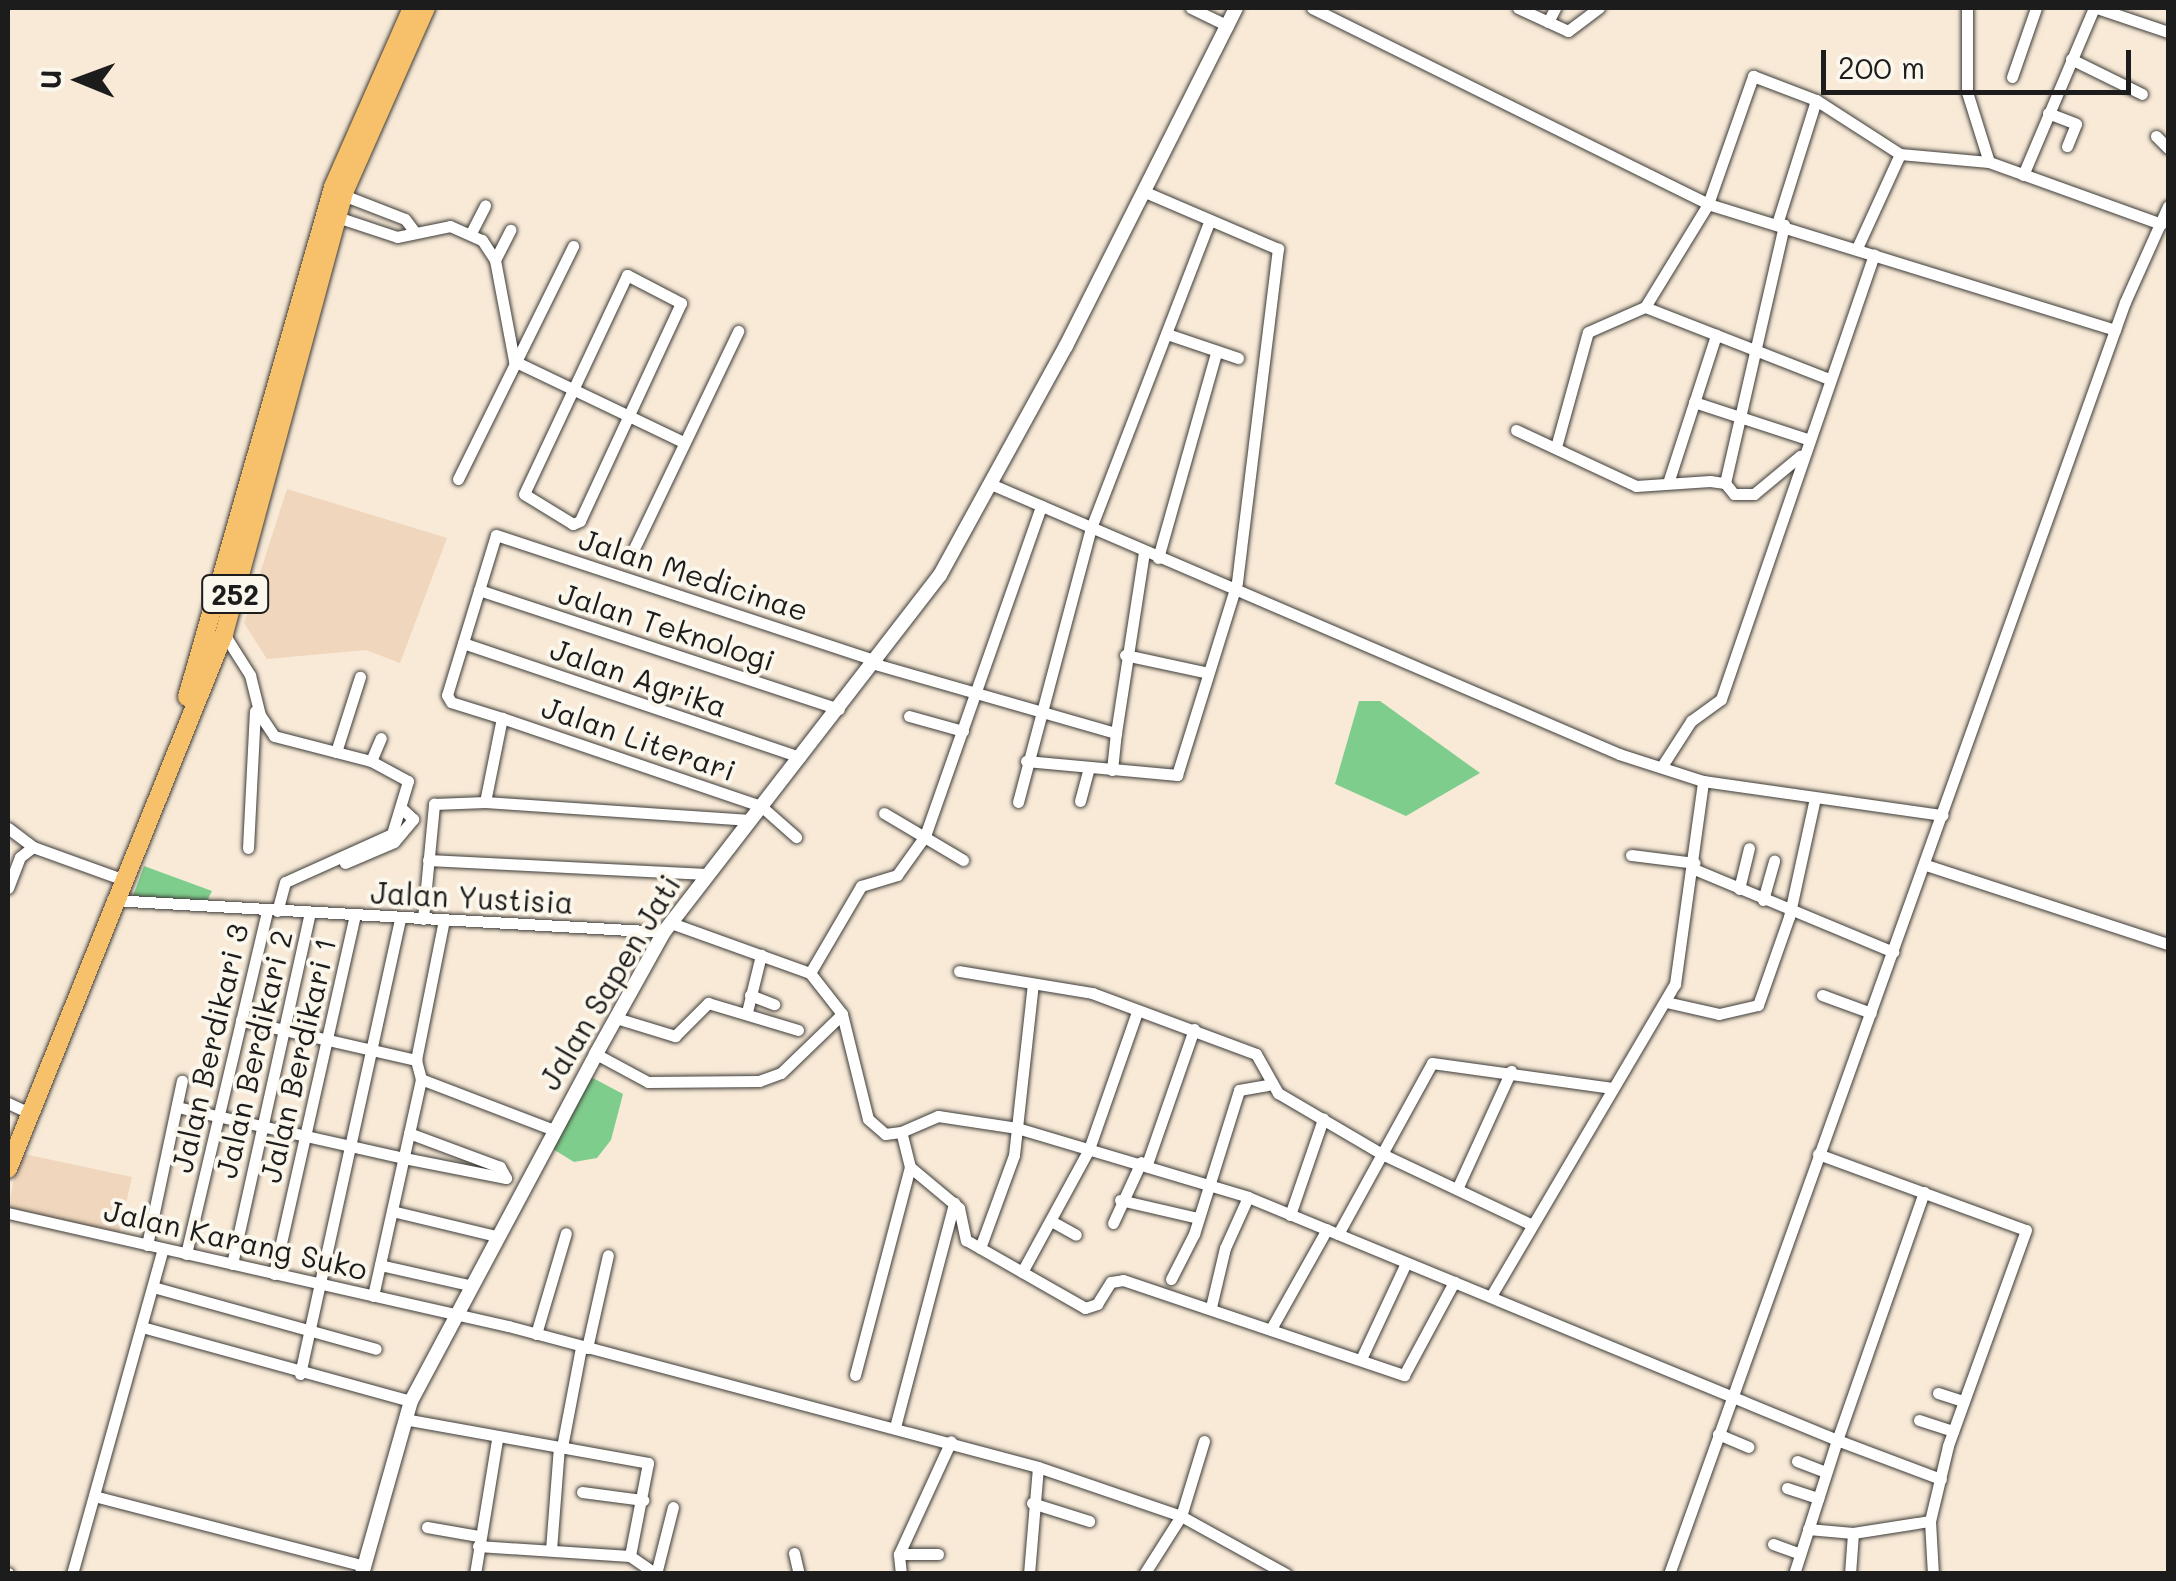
<!DOCTYPE html>
<html>
<head>
<meta charset="utf-8">
<style>
  body { margin:0 }
  #map { position:relative; width:2176px; height:1581px; overflow:hidden; background:#f8ead7; font-family:Mali,sans-serif }
  div>[style] { position:absolute }
  [style*='--x'] { left:calc(var(--x)*1px); top:calc(var(--y)*1px); width:calc(var(--w)*1px); rotate:calc(var(--a)*1deg) }
  .built>* { inset:0; background:#efd6bc }
  .green>* { inset:0; background:#7fcd8c }
  .roads { filter:drop-shadow(0 0 2px #3d3b38) drop-shadow(0 0 2px #3d3b38) }
  .minor>* { height:11px; margin:-5.5px; padding:0 5.5px; transform-origin:5.5px; border-radius:5.5px; background:#fff }
  .tertiary>* { height:14px; margin:-7px; padding:0 7px; transform-origin:7px; border-radius:7px; background:#fff }
  .primary>* { height:18px; margin:-9px; padding:0 9px; transform-origin:9px; border-radius:9px; background:#f7c06b }
  span { translate:-50% -50%; white-space:nowrap; text-align:center; line-height:1.15; -webkit-text-stroke:8px #fbf7ec; paint-order:stroke }
  .shield-label span { padding:2px 8px; background:#fbf7ec; border:2px solid; border-radius:8px; -webkit-text-stroke-width:0 }
  .shield-label { font-size:28px; color:#1c1c1c; font-weight:700 }
  .street-label { font-size:30px; color:#1c1c1c }
  .frame { position:absolute; inset:0; border:10px solid #1c1c1c; pointer-events:none }
  .north { position:absolute; left:30px; top:30px; width:100px; height:100px; -webkit-text-stroke:8px #fbf7ec; paint-order:stroke; rotate:271deg; font-size:28px; font-weight:700; line-height:40px; text-align:center; color:#1c1c1c }
  .north::after { content:''; display:block; margin:auto; width:35px; height:45px; background:#1c1c1c; clip-path:polygon(50% 0,100% 100%,50% 72%,0 100%) }
  .scale { position:absolute; left:1821px; top:50px; width:310px; height:45px; box-sizing:border-box; border:5px solid #1c1c1c; border-top:0; padding-left:12px; font-size:30px; line-height:35px; white-space:nowrap; color:#1c1c1c; -webkit-text-stroke:8px #fbf7ec; paint-order:stroke }
</style>
</head>
<body>
<div id="map">
  <div class="built">
    <div style="clip-path:polygon(287px 489px,447px 538px,400px 663px,366px 650px,267px 659px,244px 623px)"></div>
    <div style="clip-path:polygon(19px 1153px,132px 1177px,119px 1234px,8px 1209px)"></div>
  </div>
  <div class="green">
    <div style="clip-path:polygon(1359px 701px,1380px 701px,1480px 773px,1406px 816px,1335px 784px)"></div>
    <div style="clip-path:polygon(144px 866px,212px 891px,206px 903px,133px 896px)"></div>
    <div style="clip-path:polygon(591px 1077px,623px 1094px,611px 1140px,597px 1158px,574px 1162px,553px 1149px)"></div>
  </div>
  <div class="roads">
    <div class="minor">
      <div style="--x:1191;--y:8;--w:41;--a:25.9"></div>
      <div style="--x:1312;--y:8;--w:442;--a:26.3"></div>
      <div style="--x:1708;--y:204;--w:426;--a:17.2"></div>
      <div style="--x:1518;--y:8;--w:55;--a:24.7"></div>
      <div style="--x:1568;--y:31;--w:39;--a:-37"></div>
      <div style="--x:1967;--y:8;--w:84;--a:90"></div>
      <div style="--x:1967;--y:92;--w:73;--a:72.6"></div>
      <div style="--x:2097;--y:8;--w:75;--a:18.7"></div>
      <div style="--x:1548;--y:22;--w:16;--a:-63"></div>
      <div style="--x:2071;--y:59;--w:79;--a:26.2"></div>
      <div style="--x:2012;--y:77;--w:73;--a:-70.8"></div>
      <div style="--x:2048;--y:113;--w:30;--a:21"></div>
      <div style="--x:2076;--y:124;--w:24;--a:112"></div>
      <div style="--x:2156;--y:136;--w:17;--a:45"></div>
      <div style="--x:2023;--y:175;--w:181;--a:-67"></div>
      <div style="--x:343;--y:195;--w:66;--a:21.2"></div>
      <div style="--x:405;--y:219;--w:15;--a:53"></div>
      <div style="--x:337;--y:217;--w:63;--a:18.4"></div>
      <div style="--x:397;--y:237;--w:54;--a:-11.7"></div>
      <div style="--x:450;--y:226;--w:35;--a:24"></div>
      <div style="--x:482;--y:240;--w:24;--a:57"></div>
      <div style="--x:495;--y:260;--w:103;--a:79.3"></div>
      <div style="--x:1777;--y:224;--w:130;--a:-72.5"></div>
      <div style="--x:471;--y:233;--w:31;--a:-63"></div>
      <div style="--x:1857;--y:248;--w:103;--a:-65.4"></div>
      <div style="--x:1900;--y:154;--w:89;--a:5.1"></div>
      <div style="--x:1989;--y:162;--w:183;--a:19.8"></div>
      <div style="--x:495;--y:260;--w:34;--a:-63"></div>
      <div style="--x:627;--y:275;--w:61;--a:27.4"></div>
      <div style="--x:681;--y:303;--w:240;--a:114.9"></div>
      <div style="--x:580;--y:521;--w:8;--a:157"></div>
      <div style="--x:573;--y:524;--w:57;--a:-148.5"></div>
      <div style="--x:524;--y:494;--w:242;--a:-64.8"></div>
      <div style="--x:1645;--y:307;--w:198;--a:21.4"></div>
      <div style="--x:1167;--y:334;--w:75;--a:18.7"></div>
      <div style="--x:514;--y:361;--w:187;--a:25.6"></div>
      <div style="--x:1694;--y:402;--w:119;--a:18.1"></div>
      <div style="--x:1516;--y:430;--w:132;--a:25"></div>
      <div style="--x:1636;--y:486;--w:74;--a:-3.9"></div>
      <div style="--x:1710;--y:481;--w:15;--a:8"></div>
      <div style="--x:1725;--y:483;--w:14;--a:51"></div>
      <div style="--x:1734;--y:494;--w:20;--a:0"></div>
      <div style="--x:1754;--y:494;--w:60;--a:-39.6"></div>
      <div style="--x:1556;--y:447;--w:119;--a:-74.5"></div>
      <div style="--x:1588;--y:332;--w:62;--a:-23.7"></div>
      <div style="--x:1645;--y:307;--w:121;--a:-58.5"></div>
      <div style="--x:1708;--y:204;--w:136;--a:-70.6"></div>
      <div style="--x:1753;--y:76;--w:67;--a:20.9"></div>
      <div style="--x:1816;--y:100;--w:100;--a:32.7"></div>
      <div style="--x:458;--y:479;--w:260;--a:-63.7"></div>
      <div style="--x:1668;--y:483;--w:156;--a:-72"></div>
      <div style="--x:1725;--y:483;--w:265;--a:-77.1"></div>
      <div style="--x:993;--y:485;--w:681;--a:23.25"></div>
      <div style="--x:1619;--y:754;--w:88;--a:17.8"></div>
      <div style="--x:1703;--y:781;--w:242;--a:8.1"></div>
      <div style="--x:1158;--y:558;--w:213;--a:-74.2"></div>
      <div style="--x:629;--y:559;--w:253;--a:-64.4"></div>
      <div style="--x:479;--y:590;--w:379;--a:18.3"></div>
      <div style="--x:224;--y:634;--w:49;--a:57.6"></div>
      <div style="--x:250;--y:675;--w:41;--a:76"></div>
      <div style="--x:260;--y:715;--w:25;--a:56"></div>
      <div style="--x:274;--y:736;--w:100;--a:14.5"></div>
      <div style="--x:371;--y:761;--w:42;--a:28.4"></div>
      <div style="--x:408;--y:781;--w:55;--a:106.8"></div>
      <div style="--x:392;--y:834;--w:117;--a:155.8"></div>
      <div style="--x:285;--y:882;--w:30;--a:105"></div>
      <div style="--x:463;--y:643;--w:356;--a:18.7"></div>
      <div style="--x:1125;--y:655;--w:85;--a:12.2"></div>
      <div style="--x:875;--y:664;--w:251;--a:16"></div>
      <div style="--x:1116;--y:733;--w:183;--a:-81.2"></div>
      <div style="--x:909;--y:716;--w:56;--a:15.5"></div>
      <div style="--x:502;--y:718;--w:274;--a:18.8"></div>
      <div style="--x:761;--y:806;--w:47;--a:41.5"></div>
      <div style="--x:336;--y:752;--w:79;--a:-72.3"></div>
      <div style="--x:371;--y:761;--w:25;--a:-67"></div>
      <div style="--x:1026;--y:761;--w:152;--a:5.3"></div>
      <div style="--x:1177;--y:775;--w:202;--a:-72.7"></div>
      <div style="--x:1237;--y:582;--w:336;--a:-83"></div>
      <div style="--x:1278;--y:249;--w:147;--a:-156.8"></div>
      <div style="--x:1662;--y:766;--w:54;--a:-57.2"></div>
      <div style="--x:1691;--y:721;--w:37;--a:-36"></div>
      <div style="--x:1721;--y:699;--w:470;--a:-71"></div>
      <div style="--x:1112;--y:770;--w:37;--a:-84"></div>
      <div style="--x:1080;--y:801;--w:34;--a:-75"></div>
      <div style="--x:485;--y:802;--w:266;--a:3.9"></div>
      <div style="--x:1018;--y:802;--w:284;--a:-75.1"></div>
      <div style="--x:1091;--y:528;--w:330;--a:-68.9"></div>
      <div style="--x:884;--y:813;--w:92;--a:30.7"></div>
      <div style="--x:8;--y:828;--w:31;--a:37"></div>
      <div style="--x:33;--y:847;--w:100;--a:19.9"></div>
      <div style="--x:248;--y:848;--w:137;--a:-87.1"></div>
      <div style="--x:1631;--y:855;--w:64;--a:7.1"></div>
      <div style="--x:428;--y:860;--w:279;--a:2.9"></div>
      <div style="--x:345;--y:863;--w:53;--a:-23.2"></div>
      <div style="--x:394;--y:842;--w:30;--a:-50"></div>
      <div style="--x:413;--y:819;--w:16;--a:-137"></div>
      <div style="--x:1926;--y:865;--w:255;--a:18.1"></div>
      <div style="--x:1694;--y:869;--w:216;--a:22.6"></div>
      <div style="--x:8;--y:888;--w:33;--a:-69"></div>
      <div style="--x:20;--y:857;--w:16;--a:-38"></div>
      <div style="--x:1739;--y:889;--w:42;--a:-76.3"></div>
      <div style="--x:112;--y:900;--w:553;--a:3.32"></div>
      <div style="--x:1763;--y:900;--w:41;--a:-74.2"></div>
      <div style="--x:423;--y:919;--w:116;--a:-84.5"></div>
      <div style="--x:434;--y:804;--w:51;--a:-2.2"></div>
      <div style="--x:485;--y:802;--w:86;--a:-78.6"></div>
      <div style="--x:502;--y:718;--w:53;--a:-162.6"></div>
      <div style="--x:451;--y:702;--w:8;--a:-120"></div>
      <div style="--x:447;--y:695;--w:167;--a:-73"></div>
      <div style="--x:496;--y:535;--w:401;--a:18.3"></div>
      <div style="--x:671;--y:923;--w:148;--a:19.8"></div>
      <div style="--x:810;--y:973;--w:52;--a:52"></div>
      <div style="--x:842;--y:1014;--w:108;--a:76.1"></div>
      <div style="--x:868;--y:1119;--w:23;--a:41"></div>
      <div style="--x:885;--y:1134;--w:16;--a:-7"></div>
      <div style="--x:959;--y:971;--w:135;--a:9.4"></div>
      <div style="--x:1092;--y:993;--w:175;--a:20.4"></div>
      <div style="--x:1256;--y:1054;--w:45;--a:60.6"></div>
      <div style="--x:1278;--y:1093;--w:121;--a:30.4"></div>
      <div style="--x:1382;--y:1154;--w:164;--a:25.3"></div>
      <div style="--x:810;--y:973;--w:101;--a:-59.6"></div>
      <div style="--x:861;--y:886;--w:38;--a:-17"></div>
      <div style="--x:897;--y:875;--w:48;--a:-54.3"></div>
      <div style="--x:925;--y:836;--w:350;--a:-70.6"></div>
      <div style="--x:750;--y:995;--w:26;--a:21"></div>
      <div style="--x:1822;--y:995;--w:52;--a:20.2"></div>
      <div style="--x:1666;--y:1002;--w:54;--a:12.8"></div>
      <div style="--x:1719;--y:1014;--w:40;--a:-13"></div>
      <div style="--x:1758;--y:1005;--w:93;--a:-70.6"></div>
      <div style="--x:1789;--y:917;--w:122;--a:-77.7"></div>
      <div style="--x:747;--y:1012;--w:59;--a:-76.2"></div>
      <div style="--x:616;--y:1018;--w:62;--a:17"></div>
      <div style="--x:675;--y:1036;--w:47;--a:-45"></div>
      <div style="--x:708;--y:1003;--w:94;--a:16.7"></div>
      <div style="--x:241;--y:1020;--w:180;--a:12.9"></div>
      <div style="--x:596;--y:1054;--w:59;--a:28.3"></div>
      <div style="--x:648;--y:1082;--w:111;--a:-0.5"></div>
      <div style="--x:759;--y:1081;--w:23;--a:-20"></div>
      <div style="--x:781;--y:1073;--w:85;--a:-44"></div>
      <div style="--x:421;--y:1079;--w:142;--a:21"></div>
      <div style="--x:8;--y:1103;--w:14;--a:25"></div>
      <div style="--x:177;--y:1107;--w:233;--a:12.7"></div>
      <div style="--x:1818;--y:1154;--w:221;--a:20.1"></div>
      <div style="--x:2026;--y:1230;--w:230;--a:109.9"></div>
      <div style="--x:1948;--y:1446;--w:77;--a:103.5"></div>
      <div style="--x:1930;--y:1521;--w:53;--a:86.8"></div>
      <div style="--x:404;--y:1158;--w:104;--a:11.1"></div>
      <div style="--x:506;--y:1178;--w:13;--a:-119"></div>
      <div style="--x:500;--y:1167;--w:97;--a:-159.5"></div>
      <div style="--x:1147;--y:1164;--w:143;--a:-70.8"></div>
      <div style="--x:910;--y:1167;--w:64;--a:39.9"></div>
      <div style="--x:959;--y:1208;--w:33;--a:78"></div>
      <div style="--x:966;--y:1240;--w:137;--a:29.7"></div>
      <div style="--x:1085;--y:1308;--w:13;--a:-18"></div>
      <div style="--x:1097;--y:1304;--w:26;--a:-58"></div>
      <div style="--x:1111;--y:1282;--w:12;--a:-9"></div>
      <div style="--x:1123;--y:1280;--w:297;--a:18.7"></div>
      <div style="--x:1404;--y:1375;--w:106;--a:-61.7"></div>
      <div style="--x:1457;--y:1189;--w:130;--a:-65.4"></div>
      <div style="--x:1924;--y:1192;--w:263;--a:109.3"></div>
      <div style="--x:1837;--y:1440;--w:111;--a:20.6"></div>
      <div style="--x:1120;--y:1200;--w:80;--a:13"></div>
      <div style="--x:392;--y:1211;--w:107;--a:13.5"></div>
      <div style="--x:8;--y:1213;--w:513;--a:12.73"></div>
      <div style="--x:508;--y:1326;--w:548;--a:14.9"></div>
      <div style="--x:1038;--y:1467;--w:151;--a:18.9"></div>
      <div style="--x:1181;--y:1516;--w:69;--a:122.5"></div>
      <div style="--x:1290;--y:1215;--w:102;--a:-71"></div>
      <div style="--x:1053;--y:1222;--w:26;--a:29"></div>
      <div style="--x:1113;--y:1223;--w:67;--a:-65.3"></div>
      <div style="--x:1338;--y:1234;--w:195;--a:-61.2"></div>
      <div style="--x:1432;--y:1063;--w:182;--a:7.9"></div>
      <div style="--x:147;--y:1245;--w:168;--a:-78"></div>
      <div style="--x:980;--y:1248;--w:99;--a:-69.9"></div>
      <div style="--x:1014;--y:1155;--w:172;--a:-83.7"></div>
      <div style="--x:186;--y:1254;--w:352;--a:-76.7"></div>
      <div style="--x:232;--y:1264;--w:360;--a:-77.5"></div>
      <div style="--x:380;--y:1265;--w:91;--a:12.7"></div>
      <div style="--x:1022;--y:1272;--w:140;--a:-61.4"></div>
      <div style="--x:1089;--y:1149;--w:145;--a:-70.7"></div>
      <div style="--x:274;--y:1274;--w:368;--a:-77.3"></div>
      <div style="--x:1171;--y:1279;--w:51;--a:-62.9"></div>
      <div style="--x:1194;--y:1234;--w:151;--a:-72.6"></div>
      <div style="--x:1239;--y:1090;--w:29;--a:-10"></div>
      <div style="--x:153;--y:1287;--w:231;--a:15.5"></div>
      <div style="--x:373;--y:1296;--w:222;--a:-77.5"></div>
      <div style="--x:421;--y:1079;--w:20;--a:-105"></div>
      <div style="--x:416;--y:1060;--w:143;--a:-78.7"></div>
      <div style="--x:1491;--y:1296;--w:362;--a:-59.5"></div>
      <div style="--x:1675;--y:984;--w:205;--a:-82.1"></div>
      <div style="--x:1211;--y:1307;--w:61;--a:-76.7"></div>
      <div style="--x:1225;--y:1248;--w:56;--a:-65.7"></div>
      <div style="--x:142;--y:1327;--w:279;--a:15.4"></div>
      <div style="--x:1272;--y:1327;--w:112;--a:-60.7"></div>
      <div style="--x:536;--y:1334;--w:105;--a:-73.5"></div>
      <div style="--x:587;--y:1348;--w:95;--a:-77.3"></div>
      <div style="--x:1361;--y:1359;--w:106;--a:-64.9"></div>
      <div style="--x:300;--y:1374;--w:467;--a:-77.6"></div>
      <div style="--x:855;--y:1375;--w:215;--a:-75.2"></div>
      <div style="--x:910;--y:1167;--w:36;--a:-104"></div>
      <div style="--x:901;--y:1132;--w:40;--a:-23.4"></div>
      <div style="--x:938;--y:1116;--w:80;--a:8.6"></div>
      <div style="--x:1017;--y:1128;--w:241;--a:16.6"></div>
      <div style="--x:1248;--y:1197;--w:637;--a:22.42"></div>
      <div style="--x:1837;--y:1440;--w:141;--a:107.8"></div>
      <div style="--x:1938;--y:1393;--w:26;--a:18"></div>
      <div style="--x:404;--y:1419;--w:248;--a:10.2"></div>
      <div style="--x:648;--y:1463;--w:95;--a:101"></div>
      <div style="--x:1919;--y:1420;--w:36;--a:18"></div>
      <div style="--x:895;--y:1427;--w:232;--a:-75.2"></div>
      <div style="--x:1718;--y:1434;--w:33;--a:23"></div>
      <div style="--x:1204;--y:1441;--w:78;--a:107"></div>
      <div style="--x:1181;--y:1516;--w:120;--a:28.9"></div>
      <div style="--x:562;--y:1447;--w:102;--a:-79.2"></div>
      <div style="--x:1797;--y:1461;--w:31;--a:21"></div>
      <div style="--x:1787;--y:1488;--w:33;--a:18"></div>
      <div style="--x:582;--y:1492;--w:62;--a:7.5"></div>
      <div style="--x:94;--y:1496;--w:280;--a:14.5"></div>
      <div style="--x:1032;--y:1503;--w:60;--a:17.5"></div>
      <div style="--x:427;--y:1527;--w:52;--a:10"></div>
      <div style="--x:1808;--y:1529;--w:45;--a:5.1"></div>
      <div style="--x:1853;--y:1533;--w:78;--a:-8.9"></div>
      <div style="--x:1773;--y:1544;--w:29;--a:20"></div>
      <div style="--x:478;--y:1546;--w:152;--a:3.8"></div>
      <div style="--x:630;--y:1556;--w:32;--a:35"></div>
      <div style="--x:551;--y:1550;--w:103;--a:-85.6"></div>
      <div style="--x:794;--y:1553;--w:22;--a:77"></div>
      <div style="--x:899;--y:1554;--w:39;--a:0"></div>
      <div style="--x:8;--y:1573;--w:1;--a:90"></div>
      <div style="--x:72;--y:1574;--w:337;--a:-74.4"></div>
      <div style="--x:475;--y:1574;--w:137;--a:-80.7"></div>
      <div style="--x:656;--y:1574;--w:69;--a:-75.8"></div>
      <div style="--x:901;--y:1574;--w:20;--a:-96"></div>
      <div style="--x:899;--y:1554;--w:124;--a:-65.3"></div>
      <div style="--x:1029;--y:1574;--w:107;--a:-85.2"></div>
      <div style="--x:1669;--y:1574;--w:1351;--a:-70.28"></div>
      <div style="--x:2125;--y:302;--w:105;--a:-65.9"></div>
      <div style="--x:1850;--y:1574;--w:41;--a:-85.8"></div>
    </div>
    <div class="tertiary">
      <div style="--x:362;--y:1574;--w:180;--a:-74.2"></div>
      <div style="--x:411;--y:1401;--w:393;--a:-61.9"></div>
      <div style="--x:596;--y:1054;--w:140;--a:-60.9"></div>
      <div style="--x:664;--y:932;--w:451;--a:-52.3"></div>
      <div style="--x:940;--y:575;--w:261;--a:-61.2"></div>
      <div style="--x:1066;--y:346;--w:378;--a:-63.3"></div>
    </div>
    <div class="primary">
      <div style="--x:187;--y:697;--w:530;--a:-74.02"></div>
      <div style="--x:333;--y:187;--w:196;--a:-66.2"></div>
      <div style="--x:8;--y:1169;--w:577;--a:-68.01"></div>
      <div style="--x:224;--y:634;--w:455;--a:-74.8"></div>
      <div style="--x:343;--y:195;--w:205;--a:-66.1"></div>
    </div>
  </div>
  <div class="shield-label">
    <span style="left:235px;top:594px">252</span>
  </div>
  <div class="street-label">
    <span style="left:694px;top:574px;rotate:18deg">Jalan Medicinae</span>
    <span style="left:667px;top:626px;rotate:18deg">Jalan Teknologi</span>
    <span style="left:639px;top:677px;rotate:19deg">Jalan Agrika</span>
    <span style="left:639px;top:738px;rotate:19deg">Jalan Literari</span>
    <span style="left:472px;top:897px;rotate:3deg">Jalan Yustisia</span>
    <span style="left:609px;top:982px;rotate:-59deg">Jalan Sapen Jati</span>
    <span style="left:209px;top:1048px;rotate:-77deg">Jalan Berdikari 3</span>
    <span style="left:253px;top:1054px;rotate:-77deg">Jalan Berdikari 2</span>
    <span style="left:297px;top:1060px;rotate:-77deg">Jalan Berdikari 1</span>
    <span style="left:236px;top:1239px;rotate:13deg">Jalan Karang Suko</span>
  </div>
  <div class="frame"></div>
  <div class="north">U</div>
  <div class="scale">200 m</div>
</div>
</body>
</html>
